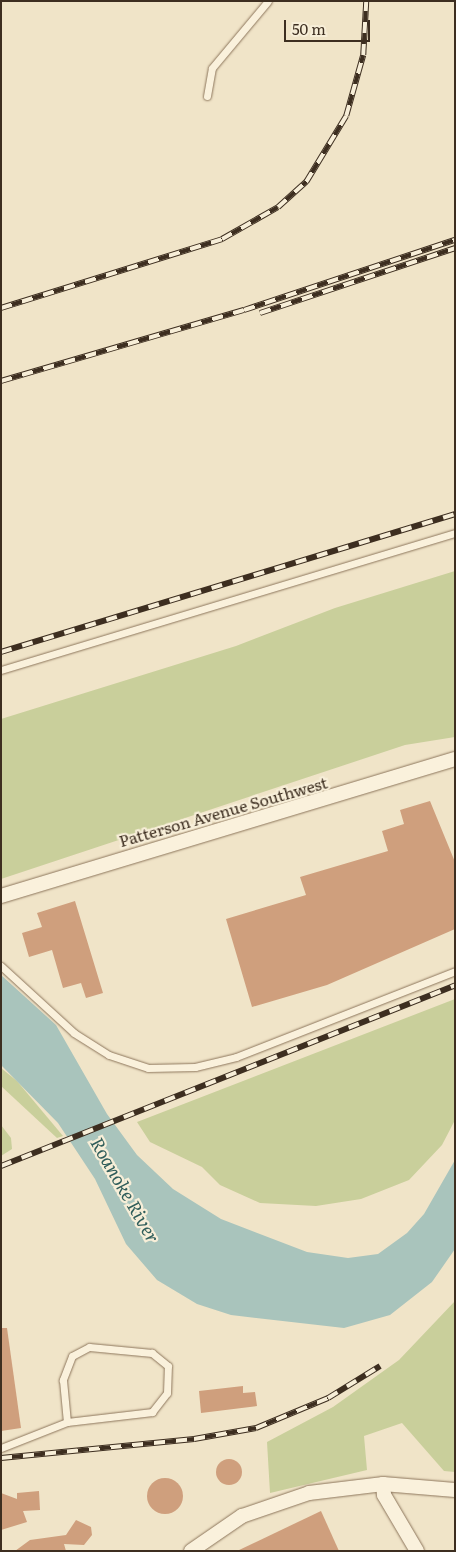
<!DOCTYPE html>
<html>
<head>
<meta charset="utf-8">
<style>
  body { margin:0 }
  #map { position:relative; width:456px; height:1552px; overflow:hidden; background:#f0e4c8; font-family:Literata,serif }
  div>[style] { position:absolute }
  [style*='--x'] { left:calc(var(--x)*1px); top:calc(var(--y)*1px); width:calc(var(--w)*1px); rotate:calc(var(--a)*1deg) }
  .green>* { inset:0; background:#c9cf9b }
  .water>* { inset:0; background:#a9c4bc }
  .building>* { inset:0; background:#cf9f7d }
  .round { border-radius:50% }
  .roads { filter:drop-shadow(0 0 1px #8d765c) drop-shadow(0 0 1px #8d765c) }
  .lane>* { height:7px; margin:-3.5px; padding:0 3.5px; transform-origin:3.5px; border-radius:3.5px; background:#faf1dc }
  .street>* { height:14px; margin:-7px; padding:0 7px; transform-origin:7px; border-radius:7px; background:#faf1dc }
  .rail>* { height:5.5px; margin-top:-2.75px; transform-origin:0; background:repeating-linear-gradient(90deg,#f7eed8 0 11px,#3d2e20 0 22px); box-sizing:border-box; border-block:1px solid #3d2e20 }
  span { translate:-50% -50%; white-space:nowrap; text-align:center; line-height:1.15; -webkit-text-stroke:4.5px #f7eed8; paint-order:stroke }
  .street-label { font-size:16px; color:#3d2e20 }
  .water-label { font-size:18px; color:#2f5d5a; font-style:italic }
  .frame { position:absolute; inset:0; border:2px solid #3d2e20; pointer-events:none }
  .scale { position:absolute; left:284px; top:20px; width:86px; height:22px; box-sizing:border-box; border:2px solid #3d2e20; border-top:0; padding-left:6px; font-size:15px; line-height:18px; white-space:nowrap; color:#3d2e20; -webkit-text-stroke:4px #f7eed8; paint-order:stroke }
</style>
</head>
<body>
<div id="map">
  <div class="green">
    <div style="clip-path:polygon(455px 571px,455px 737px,405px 745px,1px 879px,1px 719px,236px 646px,335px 608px)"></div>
    <div style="clip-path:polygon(455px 999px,455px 1120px,442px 1145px,409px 1180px,361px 1199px,316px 1206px,260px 1203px,220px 1185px,202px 1167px,150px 1142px,137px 1122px)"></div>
    <div style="clip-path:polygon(1px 1068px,17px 1081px,63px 1136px,57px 1138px,1px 1086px)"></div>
    <div style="clip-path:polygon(1px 1125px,11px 1138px,12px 1149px,1px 1156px)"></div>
    <div style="clip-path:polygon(455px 1301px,455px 1472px,444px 1471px,402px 1423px,364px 1436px,367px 1470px,270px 1493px,267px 1442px,333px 1407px,399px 1360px)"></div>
  </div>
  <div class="water">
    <div style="clip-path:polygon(1px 975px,56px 1025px,107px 1114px,137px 1155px,173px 1189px,221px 1219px,307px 1252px,348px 1258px,378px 1254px,407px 1233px,424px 1214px,455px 1160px,455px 1249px,432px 1282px,390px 1315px,344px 1328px,231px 1315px,197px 1304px,157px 1280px,126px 1244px,95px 1179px,58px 1123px,1px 1065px)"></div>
  </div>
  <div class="building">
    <div style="clip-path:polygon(430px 801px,455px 862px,455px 929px,327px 985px,252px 1007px,226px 919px,306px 895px,300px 877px,388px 851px,382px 831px,404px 824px,400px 810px)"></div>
    <div style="clip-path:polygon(75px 901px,103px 993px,86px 998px,81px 983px,63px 988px,52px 950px,29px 957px,22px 933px,42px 927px,37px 913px)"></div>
    <div style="clip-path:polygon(1px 1328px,7px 1328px,21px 1428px,1px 1431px)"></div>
    <div style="clip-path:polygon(243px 1386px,243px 1393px,255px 1392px,257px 1406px,201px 1413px,199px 1391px)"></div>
    <div class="round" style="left:216px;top:1459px;width:26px;height:26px"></div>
    <div class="round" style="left:147px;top:1478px;width:36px;height:36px"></div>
    <div style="clip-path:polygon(39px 1491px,40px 1510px,23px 1511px,27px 1522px,1px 1530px,1px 1493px,17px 1499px,17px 1493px)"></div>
    <div style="clip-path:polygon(321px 1511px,339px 1551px,237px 1551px)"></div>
    <div style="clip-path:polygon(76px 1520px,91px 1527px,92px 1535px,84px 1545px,64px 1544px,66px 1551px,15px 1551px,30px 1540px,66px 1535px)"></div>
  </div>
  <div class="roads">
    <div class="lane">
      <div style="--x:207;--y:96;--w:28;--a:-80"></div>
      <div style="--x:212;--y:68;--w:87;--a:-50.1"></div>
      <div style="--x:1;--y:670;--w:474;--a:-16.8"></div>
      <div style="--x:1;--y:966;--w:99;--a:42.5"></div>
      <div style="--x:74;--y:1033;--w:41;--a:32.2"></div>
      <div style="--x:109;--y:1055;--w:41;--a:18.4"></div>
      <div style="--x:148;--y:1068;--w:47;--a:-1.2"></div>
      <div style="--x:195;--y:1067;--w:42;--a:-13.7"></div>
      <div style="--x:236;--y:1057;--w:235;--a:-21.4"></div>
      <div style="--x:1;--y:1448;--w:71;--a:-21.5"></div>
      <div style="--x:67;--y:1422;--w:86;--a:-6.7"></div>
      <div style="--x:152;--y:1412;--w:24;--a:-52"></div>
      <div style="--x:167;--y:1393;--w:27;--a:-88"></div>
      <div style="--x:168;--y:1366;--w:21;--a:-141"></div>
      <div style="--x:152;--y:1353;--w:63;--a:-174.6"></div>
      <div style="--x:89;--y:1347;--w:19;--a:152"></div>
      <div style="--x:72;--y:1356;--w:26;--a:111"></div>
      <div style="--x:63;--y:1380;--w:42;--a:84.6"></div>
    </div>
    <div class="street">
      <div style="--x:1;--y:896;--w:474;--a:-16.8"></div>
      <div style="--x:383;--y:1484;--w:11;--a:85"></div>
      <div style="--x:384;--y:1495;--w:65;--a:59.5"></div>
      <div style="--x:191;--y:1551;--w:62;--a:-34.5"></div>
      <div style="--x:242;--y:1516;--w:71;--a:-18.9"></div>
      <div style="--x:309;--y:1493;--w:75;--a:-6.9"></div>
      <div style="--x:383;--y:1484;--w:72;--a:4.8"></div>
    </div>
  </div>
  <div class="rail">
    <div style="--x:1;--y:308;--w:232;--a:-17.3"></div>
    <div style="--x:222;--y:239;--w:64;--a:-29.7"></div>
    <div style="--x:278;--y:207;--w:38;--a:-42"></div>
    <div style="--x:306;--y:182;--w:77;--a:-58.8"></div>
    <div style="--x:346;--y:116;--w:63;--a:-74.4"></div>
    <div style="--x:363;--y:55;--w:54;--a:-86.8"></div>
    <div style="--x:260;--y:313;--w:206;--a:-18.4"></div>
    <div style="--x:1;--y:381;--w:253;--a:-16.3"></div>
    <div style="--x:244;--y:310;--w:222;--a:-18.4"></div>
    <div style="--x:1;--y:652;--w:475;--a:-16.9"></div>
    <div style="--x:1;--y:1166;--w:489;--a:-21.7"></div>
    <div style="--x:1;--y:1458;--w:194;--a:-5.6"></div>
    <div style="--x:194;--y:1439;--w:63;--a:-10.1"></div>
    <div style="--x:256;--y:1428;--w:78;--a:-22.6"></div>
    <div style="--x:328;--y:1398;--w:61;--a:-31.6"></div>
  </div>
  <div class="street-label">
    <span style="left:223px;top:811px;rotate:-16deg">Patterson Avenue Southwest</span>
  </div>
  <div class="water-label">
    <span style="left:125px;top:1190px;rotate:60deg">Roanoke River</span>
  </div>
  <div class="frame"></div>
  <div class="scale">50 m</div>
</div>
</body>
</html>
